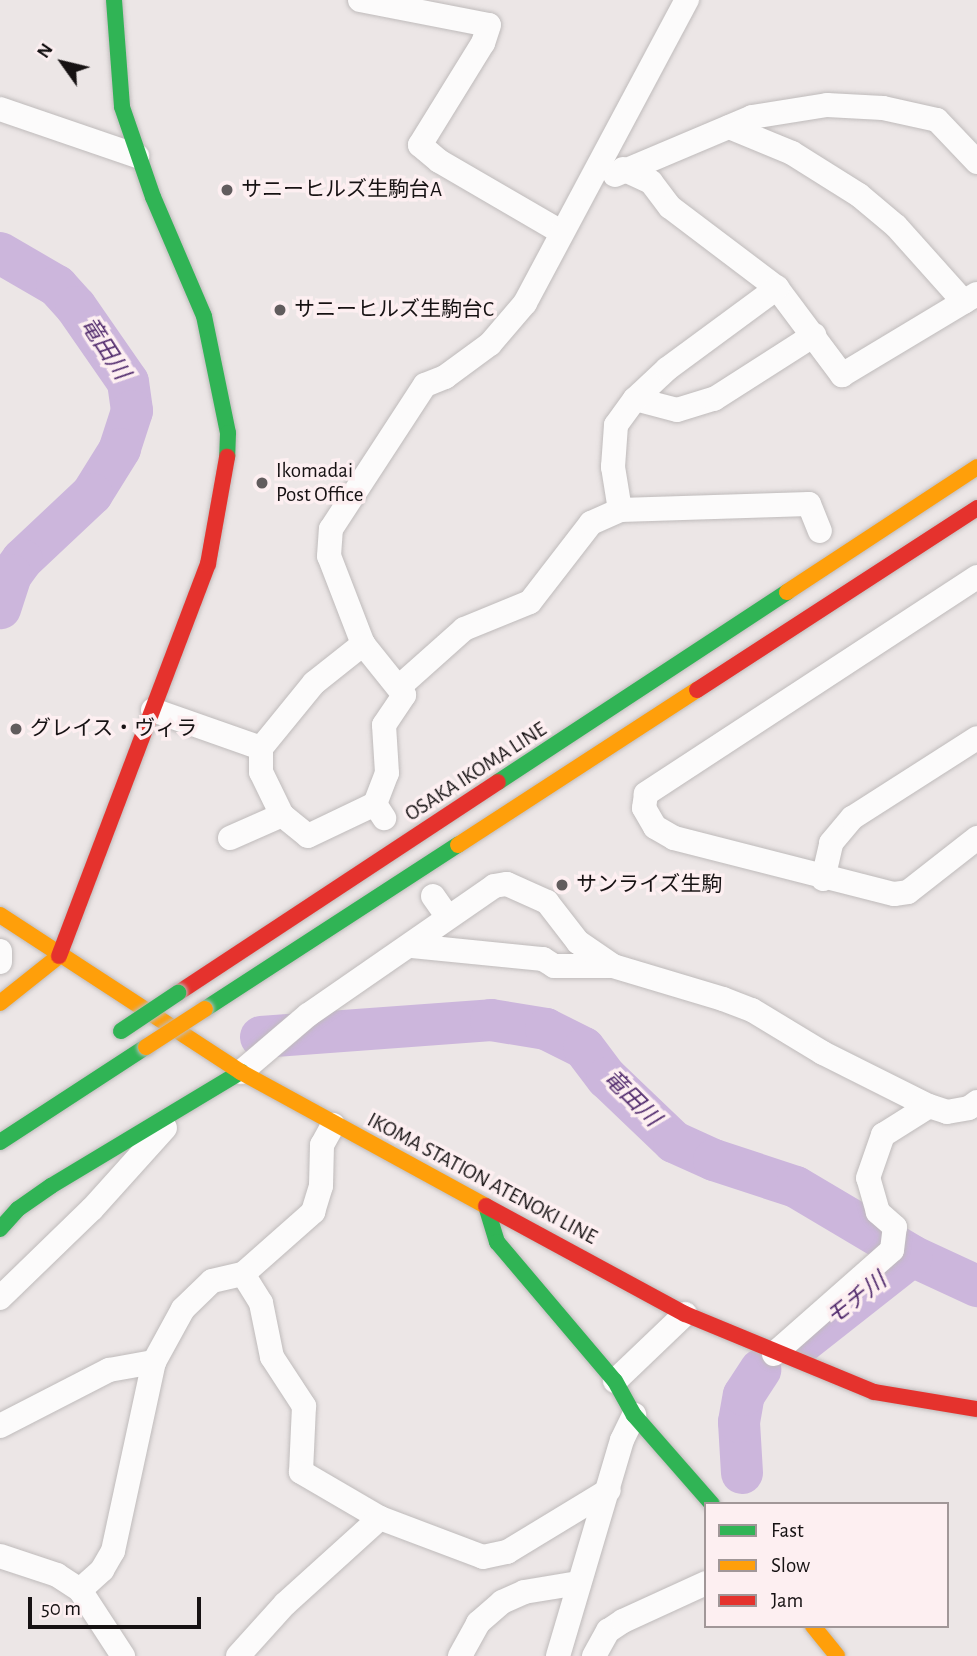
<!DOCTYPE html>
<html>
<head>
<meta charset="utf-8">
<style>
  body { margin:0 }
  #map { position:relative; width:977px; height:1656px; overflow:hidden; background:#ece6e6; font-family:"Alegreya Sans","Noto Sans JP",sans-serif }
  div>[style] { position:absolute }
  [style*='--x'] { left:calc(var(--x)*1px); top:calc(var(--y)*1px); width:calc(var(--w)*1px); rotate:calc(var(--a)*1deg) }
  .river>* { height:42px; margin:-21px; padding:0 21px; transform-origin:21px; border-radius:21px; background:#ccb6dc }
  .roads { filter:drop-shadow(0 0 2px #bfbbbb) drop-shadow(0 0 2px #bfbbbb) }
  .street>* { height:24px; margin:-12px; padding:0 12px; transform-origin:12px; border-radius:12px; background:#fcfbfb }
  .fast>* { height:16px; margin:-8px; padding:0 8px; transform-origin:8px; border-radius:8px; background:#30b455 }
  .slow>* { height:16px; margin:-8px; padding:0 8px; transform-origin:8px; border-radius:8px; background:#ff9f0a }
  .jam>* { height:16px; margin:-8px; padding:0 8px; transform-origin:8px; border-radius:8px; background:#e5322d }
  .bridges { filter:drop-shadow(0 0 2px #bfbbbb) drop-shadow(0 0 2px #bfbbbb) }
  .fast-bridge>* { height:16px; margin:-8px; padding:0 8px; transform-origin:8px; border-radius:8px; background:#30b455 }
  .slow-bridge>* { height:16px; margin:-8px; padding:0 8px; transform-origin:8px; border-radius:8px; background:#ff9f0a }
  .dots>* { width:19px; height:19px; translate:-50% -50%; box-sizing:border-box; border:4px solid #fdeff1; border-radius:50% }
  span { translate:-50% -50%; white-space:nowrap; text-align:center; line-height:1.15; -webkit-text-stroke:7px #fdeff1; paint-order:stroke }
  .poi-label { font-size:21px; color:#161213 }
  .left { translate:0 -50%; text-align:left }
  .street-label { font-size:21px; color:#161213 }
  .water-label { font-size:23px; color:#512b6d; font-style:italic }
  .legend { position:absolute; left:704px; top:1502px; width:245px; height:126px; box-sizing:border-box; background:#fdeff1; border:2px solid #a19798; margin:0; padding:9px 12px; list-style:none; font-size:21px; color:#161213 }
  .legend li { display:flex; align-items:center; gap:14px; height:35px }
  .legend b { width:35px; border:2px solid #a19798 }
  .north { position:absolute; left:28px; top:28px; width:70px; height:70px; -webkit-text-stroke:5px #fdeff1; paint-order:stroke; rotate:304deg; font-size:19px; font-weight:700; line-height:28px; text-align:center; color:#161213 }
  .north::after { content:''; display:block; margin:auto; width:24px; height:32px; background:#161213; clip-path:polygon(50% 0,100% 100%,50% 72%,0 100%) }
  .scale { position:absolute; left:28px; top:1597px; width:173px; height:32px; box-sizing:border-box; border:4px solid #161213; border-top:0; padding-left:9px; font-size:21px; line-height:24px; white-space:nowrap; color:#161213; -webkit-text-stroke:5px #fdeff1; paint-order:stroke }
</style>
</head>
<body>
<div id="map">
  <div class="river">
    <div style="--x:0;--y:253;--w:66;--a:30.1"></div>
    <div style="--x:57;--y:286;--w:28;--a:48"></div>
    <div style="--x:76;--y:307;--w:91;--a:55.3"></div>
    <div style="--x:128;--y:382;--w:29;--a:82"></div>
    <div style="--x:132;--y:411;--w:40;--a:108"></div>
    <div style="--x:120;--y:449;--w:53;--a:121.9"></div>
    <div style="--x:92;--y:494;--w:96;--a:136.7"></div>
    <div style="--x:22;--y:560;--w:19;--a:126"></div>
    <div style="--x:11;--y:575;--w:35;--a:108"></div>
    <div style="--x:261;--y:1037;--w:231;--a:-4.2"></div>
    <div style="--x:491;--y:1020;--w:56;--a:9.3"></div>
    <div style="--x:546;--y:1029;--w:42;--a:26.6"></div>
    <div style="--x:584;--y:1048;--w:38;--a:53"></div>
    <div style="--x:607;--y:1078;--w:93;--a:43.7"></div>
    <div style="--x:674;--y:1142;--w:44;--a:24.2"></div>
    <div style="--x:714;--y:1160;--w:86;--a:18.2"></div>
    <div style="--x:796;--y:1187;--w:135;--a:30.7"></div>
    <div style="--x:912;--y:1256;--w:72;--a:24.8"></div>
    <div style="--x:804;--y:1341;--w:137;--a:-38.2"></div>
    <div style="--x:742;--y:1473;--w:51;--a:-93.4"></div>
    <div style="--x:739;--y:1422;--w:27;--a:-80"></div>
    <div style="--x:744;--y:1395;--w:30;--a:-57"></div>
  </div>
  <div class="roads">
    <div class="street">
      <div style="--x:360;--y:0;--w:131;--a:11"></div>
      <div style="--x:489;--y:25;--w:19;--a:108"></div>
      <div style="--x:483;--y:43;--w:120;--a:121.7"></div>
      <div style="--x:420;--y:145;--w:25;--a:40"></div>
      <div style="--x:439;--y:161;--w:141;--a:30.2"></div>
      <div style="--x:0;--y:109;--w:145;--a:18.9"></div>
      <div style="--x:729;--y:127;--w:68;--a:22.4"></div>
      <div style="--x:792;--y:153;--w:79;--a:32.1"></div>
      <div style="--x:859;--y:195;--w:48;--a:40"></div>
      <div style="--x:896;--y:226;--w:102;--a:48.2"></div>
      <div style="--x:623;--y:169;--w:31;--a:25"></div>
      <div style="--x:651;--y:182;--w:31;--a:53"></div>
      <div style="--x:670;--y:207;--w:134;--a:37.1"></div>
      <div style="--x:777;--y:288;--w:109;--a:53.2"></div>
      <div style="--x:842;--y:375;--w:157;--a:-31"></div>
      <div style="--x:615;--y:175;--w:149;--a:-22.9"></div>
      <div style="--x:752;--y:117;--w:76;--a:-9.1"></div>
      <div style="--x:827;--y:105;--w:56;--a:3.1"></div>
      <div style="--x:883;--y:108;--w:55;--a:12.5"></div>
      <div style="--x:937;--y:120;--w:58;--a:46.4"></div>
      <div style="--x:635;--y:399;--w:43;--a:14.7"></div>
      <div style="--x:677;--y:410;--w:39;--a:-17"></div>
      <div style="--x:714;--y:399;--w:119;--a:-32.6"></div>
      <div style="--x:620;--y:510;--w:44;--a:-99.2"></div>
      <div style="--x:613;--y:467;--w:42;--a:-85.9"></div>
      <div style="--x:616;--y:425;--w:32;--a:-54"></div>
      <div style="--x:635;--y:399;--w:44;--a:-43.2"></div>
      <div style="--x:667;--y:369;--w:137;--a:-36.4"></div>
      <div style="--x:977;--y:577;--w:396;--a:146.8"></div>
      <div style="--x:646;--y:794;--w:14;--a:98"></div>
      <div style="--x:644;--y:808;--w:22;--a:60"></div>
      <div style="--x:655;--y:827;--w:22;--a:30"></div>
      <div style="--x:674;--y:838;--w:227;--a:14.3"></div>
      <div style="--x:894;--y:894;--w:14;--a:-8"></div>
      <div style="--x:908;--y:892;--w:88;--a:-38"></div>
      <div style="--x:399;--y:687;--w:87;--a:-41.7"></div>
      <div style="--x:464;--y:629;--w:71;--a:-22.2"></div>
      <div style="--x:530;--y:602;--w:100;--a:-52.3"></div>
      <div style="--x:591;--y:523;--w:32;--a:-24"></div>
      <div style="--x:620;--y:510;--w:189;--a:-1.8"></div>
      <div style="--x:809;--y:504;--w:29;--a:68"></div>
      <div style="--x:153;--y:710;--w:114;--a:19.4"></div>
      <div style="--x:261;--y:748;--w:84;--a:-50.8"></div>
      <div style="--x:314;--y:683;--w:63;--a:-38.5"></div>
      <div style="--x:261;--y:748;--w:24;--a:90"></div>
      <div style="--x:261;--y:772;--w:48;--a:64"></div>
      <div style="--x:282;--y:815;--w:33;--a:39"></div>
      <div style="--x:308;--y:836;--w:74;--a:-25.5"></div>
      <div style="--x:375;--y:804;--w:17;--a:57"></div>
      <div style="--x:375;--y:804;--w:33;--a:-69"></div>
      <div style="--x:387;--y:773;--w:48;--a:-93.6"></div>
      <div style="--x:384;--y:725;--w:36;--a:-56"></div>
      <div style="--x:404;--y:695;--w:65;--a:-128.8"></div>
      <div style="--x:363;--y:644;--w:94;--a:-111.1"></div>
      <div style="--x:329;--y:556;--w:27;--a:-86"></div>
      <div style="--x:331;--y:529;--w:172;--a:-56.9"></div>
      <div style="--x:425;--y:385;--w:22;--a:-22"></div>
      <div style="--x:445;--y:377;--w:56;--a:-36.3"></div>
      <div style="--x:490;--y:344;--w:54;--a:-49.5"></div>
      <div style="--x:525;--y:303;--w:344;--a:-61.9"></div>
      <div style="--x:230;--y:838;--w:57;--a:-23.9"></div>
      <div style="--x:823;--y:879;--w:37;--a:-77"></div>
      <div style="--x:831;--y:843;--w:33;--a:-50"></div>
      <div style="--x:852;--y:818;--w:148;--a:-32.6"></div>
      <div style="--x:433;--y:896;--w:24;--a:55"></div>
      <div style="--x:412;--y:946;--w:132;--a:5.7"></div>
      <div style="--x:543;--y:959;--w:13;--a:32"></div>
      <div style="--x:554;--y:966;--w:59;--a:0"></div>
      <div style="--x:613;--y:966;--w:115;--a:16.7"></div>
      <div style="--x:723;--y:999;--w:31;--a:21"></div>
      <div style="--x:752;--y:1010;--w:83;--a:31.2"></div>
      <div style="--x:823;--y:1053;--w:119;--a:26.6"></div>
      <div style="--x:0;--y:951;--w:11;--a:90"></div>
      <div style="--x:241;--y:1072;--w:88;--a:-40.4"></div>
      <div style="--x:308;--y:1015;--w:226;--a:-34.7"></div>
      <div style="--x:494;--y:886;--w:13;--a:-9"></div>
      <div style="--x:507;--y:884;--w:44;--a:24.2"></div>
      <div style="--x:547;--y:902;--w:51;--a:52.2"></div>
      <div style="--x:578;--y:942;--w:42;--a:34.4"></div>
      <div style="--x:243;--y:1274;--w:34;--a:58"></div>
      <div style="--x:261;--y:1303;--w:55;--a:78.5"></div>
      <div style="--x:272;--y:1357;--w:59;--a:56.9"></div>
      <div style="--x:304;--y:1406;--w:66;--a:92.6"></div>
      <div style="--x:301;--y:1472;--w:91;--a:30.2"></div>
      <div style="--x:0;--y:1298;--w:128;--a:-44.1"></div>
      <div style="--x:92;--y:1209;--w:109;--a:-48"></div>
      <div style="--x:774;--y:1354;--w:157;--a:-41.4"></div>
      <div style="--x:892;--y:1250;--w:23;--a:-83"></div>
      <div style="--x:895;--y:1227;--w:23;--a:-139"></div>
      <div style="--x:878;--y:1212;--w:35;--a:-106"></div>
      <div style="--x:868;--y:1178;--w:46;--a:-70.8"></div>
      <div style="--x:883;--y:1135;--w:54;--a:-32.2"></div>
      <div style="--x:929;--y:1106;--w:19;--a:18"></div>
      <div style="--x:947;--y:1112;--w:22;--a:-10"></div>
      <div style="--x:969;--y:1108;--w:10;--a:-37"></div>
      <div style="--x:615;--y:1381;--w:97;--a:-43.7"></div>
      <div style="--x:0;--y:1426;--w:123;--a:-27.2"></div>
      <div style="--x:109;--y:1370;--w:46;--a:-10.1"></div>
      <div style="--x:0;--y:1556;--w:60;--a:18.4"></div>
      <div style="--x:57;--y:1575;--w:27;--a:33"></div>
      <div style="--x:80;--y:1590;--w:79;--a:56.9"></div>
      <div style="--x:80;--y:1590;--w:30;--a:-42"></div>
      <div style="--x:102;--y:1570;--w:22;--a:-60"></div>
      <div style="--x:113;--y:1551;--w:193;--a:-77.8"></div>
      <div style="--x:154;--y:1362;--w:60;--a:-61.3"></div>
      <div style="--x:183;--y:1309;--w:40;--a:-44"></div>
      <div style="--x:212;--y:1281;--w:32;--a:-13"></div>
      <div style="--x:243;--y:1274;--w:94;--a:-41.5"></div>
      <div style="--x:313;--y:1212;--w:27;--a:-73"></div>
      <div style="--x:321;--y:1186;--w:41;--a:-88.6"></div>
      <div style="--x:322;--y:1145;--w:23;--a:-61"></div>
      <div style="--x:238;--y:1656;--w:70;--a:-47.9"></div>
      <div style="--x:285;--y:1604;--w:128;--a:-42.2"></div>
      <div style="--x:380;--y:1518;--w:110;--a:20.7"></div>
      <div style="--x:483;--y:1557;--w:25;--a:-12"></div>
      <div style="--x:507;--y:1552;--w:119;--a:-31.3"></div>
      <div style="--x:460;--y:1656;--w:38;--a:-61"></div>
      <div style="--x:478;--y:1623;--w:32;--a:-41"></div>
      <div style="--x:502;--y:1602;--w:24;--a:-24"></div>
      <div style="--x:524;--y:1592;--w:56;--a:-9.3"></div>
      <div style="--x:558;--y:1656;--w:225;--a:-73.5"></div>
      <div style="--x:622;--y:1440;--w:28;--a:-64"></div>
      <div style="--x:594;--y:1656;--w:29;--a:-61"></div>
      <div style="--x:608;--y:1631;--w:18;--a:-34"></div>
      <div style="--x:623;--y:1621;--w:91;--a:-24.6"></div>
    </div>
    <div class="fast">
      <div style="--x:114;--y:0;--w:107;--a:85.7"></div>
      <div style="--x:122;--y:107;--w:95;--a:71"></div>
      <div style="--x:153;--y:197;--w:129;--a:66.8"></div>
      <div style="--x:204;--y:316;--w:119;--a:78.4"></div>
      <div style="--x:228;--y:433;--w:24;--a:92"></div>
      <div style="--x:498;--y:782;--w:346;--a:-33.3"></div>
      <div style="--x:205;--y:1009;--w:302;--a:-33"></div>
      <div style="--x:0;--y:1142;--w:174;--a:-33.1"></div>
      <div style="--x:486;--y:1206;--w:38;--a:73"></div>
      <div style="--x:497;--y:1242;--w:182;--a:49.7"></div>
      <div style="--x:615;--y:1381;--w:39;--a:61"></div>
      <div style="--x:634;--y:1415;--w:118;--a:48.8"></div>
      <div style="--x:0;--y:1229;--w:27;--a:-48"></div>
      <div style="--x:18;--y:1209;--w:40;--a:-34.9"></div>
      <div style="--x:51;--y:1186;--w:222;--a:-31"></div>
    </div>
    <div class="slow">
      <div style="--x:787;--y:592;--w:227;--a:-33.3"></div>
      <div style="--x:458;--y:845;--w:285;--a:-33"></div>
      <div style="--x:0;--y:915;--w:288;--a:33.1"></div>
      <div style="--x:241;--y:1072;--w:279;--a:28.7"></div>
      <div style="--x:0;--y:1003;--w:75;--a:-38.5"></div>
      <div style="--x:813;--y:1626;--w:38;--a:51"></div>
    </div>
    <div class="jam">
      <div style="--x:697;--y:690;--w:334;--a:-33"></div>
      <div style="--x:59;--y:956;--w:419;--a:-69.2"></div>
      <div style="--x:208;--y:564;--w:109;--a:-79.9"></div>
      <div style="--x:178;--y:993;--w:383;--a:-33.4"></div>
      <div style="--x:486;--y:1206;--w:226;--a:28.5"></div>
      <div style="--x:685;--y:1314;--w:204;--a:22.4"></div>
      <div style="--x:874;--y:1392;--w:104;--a:9.4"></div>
    </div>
  </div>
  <div class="bridges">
    <div class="fast-bridge">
      <div style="--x:121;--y:1031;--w:69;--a:-33.7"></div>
    </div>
    <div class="slow-bridge">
      <div style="--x:146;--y:1047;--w:70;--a:-32.8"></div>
    </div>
  </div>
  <div class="dots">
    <div style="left:227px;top:190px;background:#615c5d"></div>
    <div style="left:280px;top:310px;background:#615c5d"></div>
    <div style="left:262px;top:483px;background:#615c5d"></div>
    <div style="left:16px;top:729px;background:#615c5d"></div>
    <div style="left:562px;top:885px;background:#615c5d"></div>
  </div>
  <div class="poi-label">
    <span class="left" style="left:241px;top:190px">サニーヒルズ生駒台A</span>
    <span class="left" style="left:294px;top:310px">サニーヒルズ生駒台C</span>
    <span class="left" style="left:276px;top:483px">Ikomadai<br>Post Office</span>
    <span class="left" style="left:30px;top:729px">グレイス・ヴィラ</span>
    <span class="left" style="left:576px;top:885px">サンライズ生駒</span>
  </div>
  <div class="street-label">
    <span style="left:476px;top:772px;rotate:-33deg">OSAKA IKOMA LINE</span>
    <span style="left:482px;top:1179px;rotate:28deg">IKOMA STATION ATENOKI LINE</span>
  </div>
  <div class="water-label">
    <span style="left:104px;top:349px;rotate:57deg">竜田川</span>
    <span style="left:631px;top:1099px;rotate:45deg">竜田川</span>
    <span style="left:857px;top:1300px;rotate:-38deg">モチ川</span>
  </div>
  <ul class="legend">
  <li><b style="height:9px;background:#30b455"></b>Fast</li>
  <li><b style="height:9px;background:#ff9f0a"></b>Slow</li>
  <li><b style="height:9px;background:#e5322d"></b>Jam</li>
  </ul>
  <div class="north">N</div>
  <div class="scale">50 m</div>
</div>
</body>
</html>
